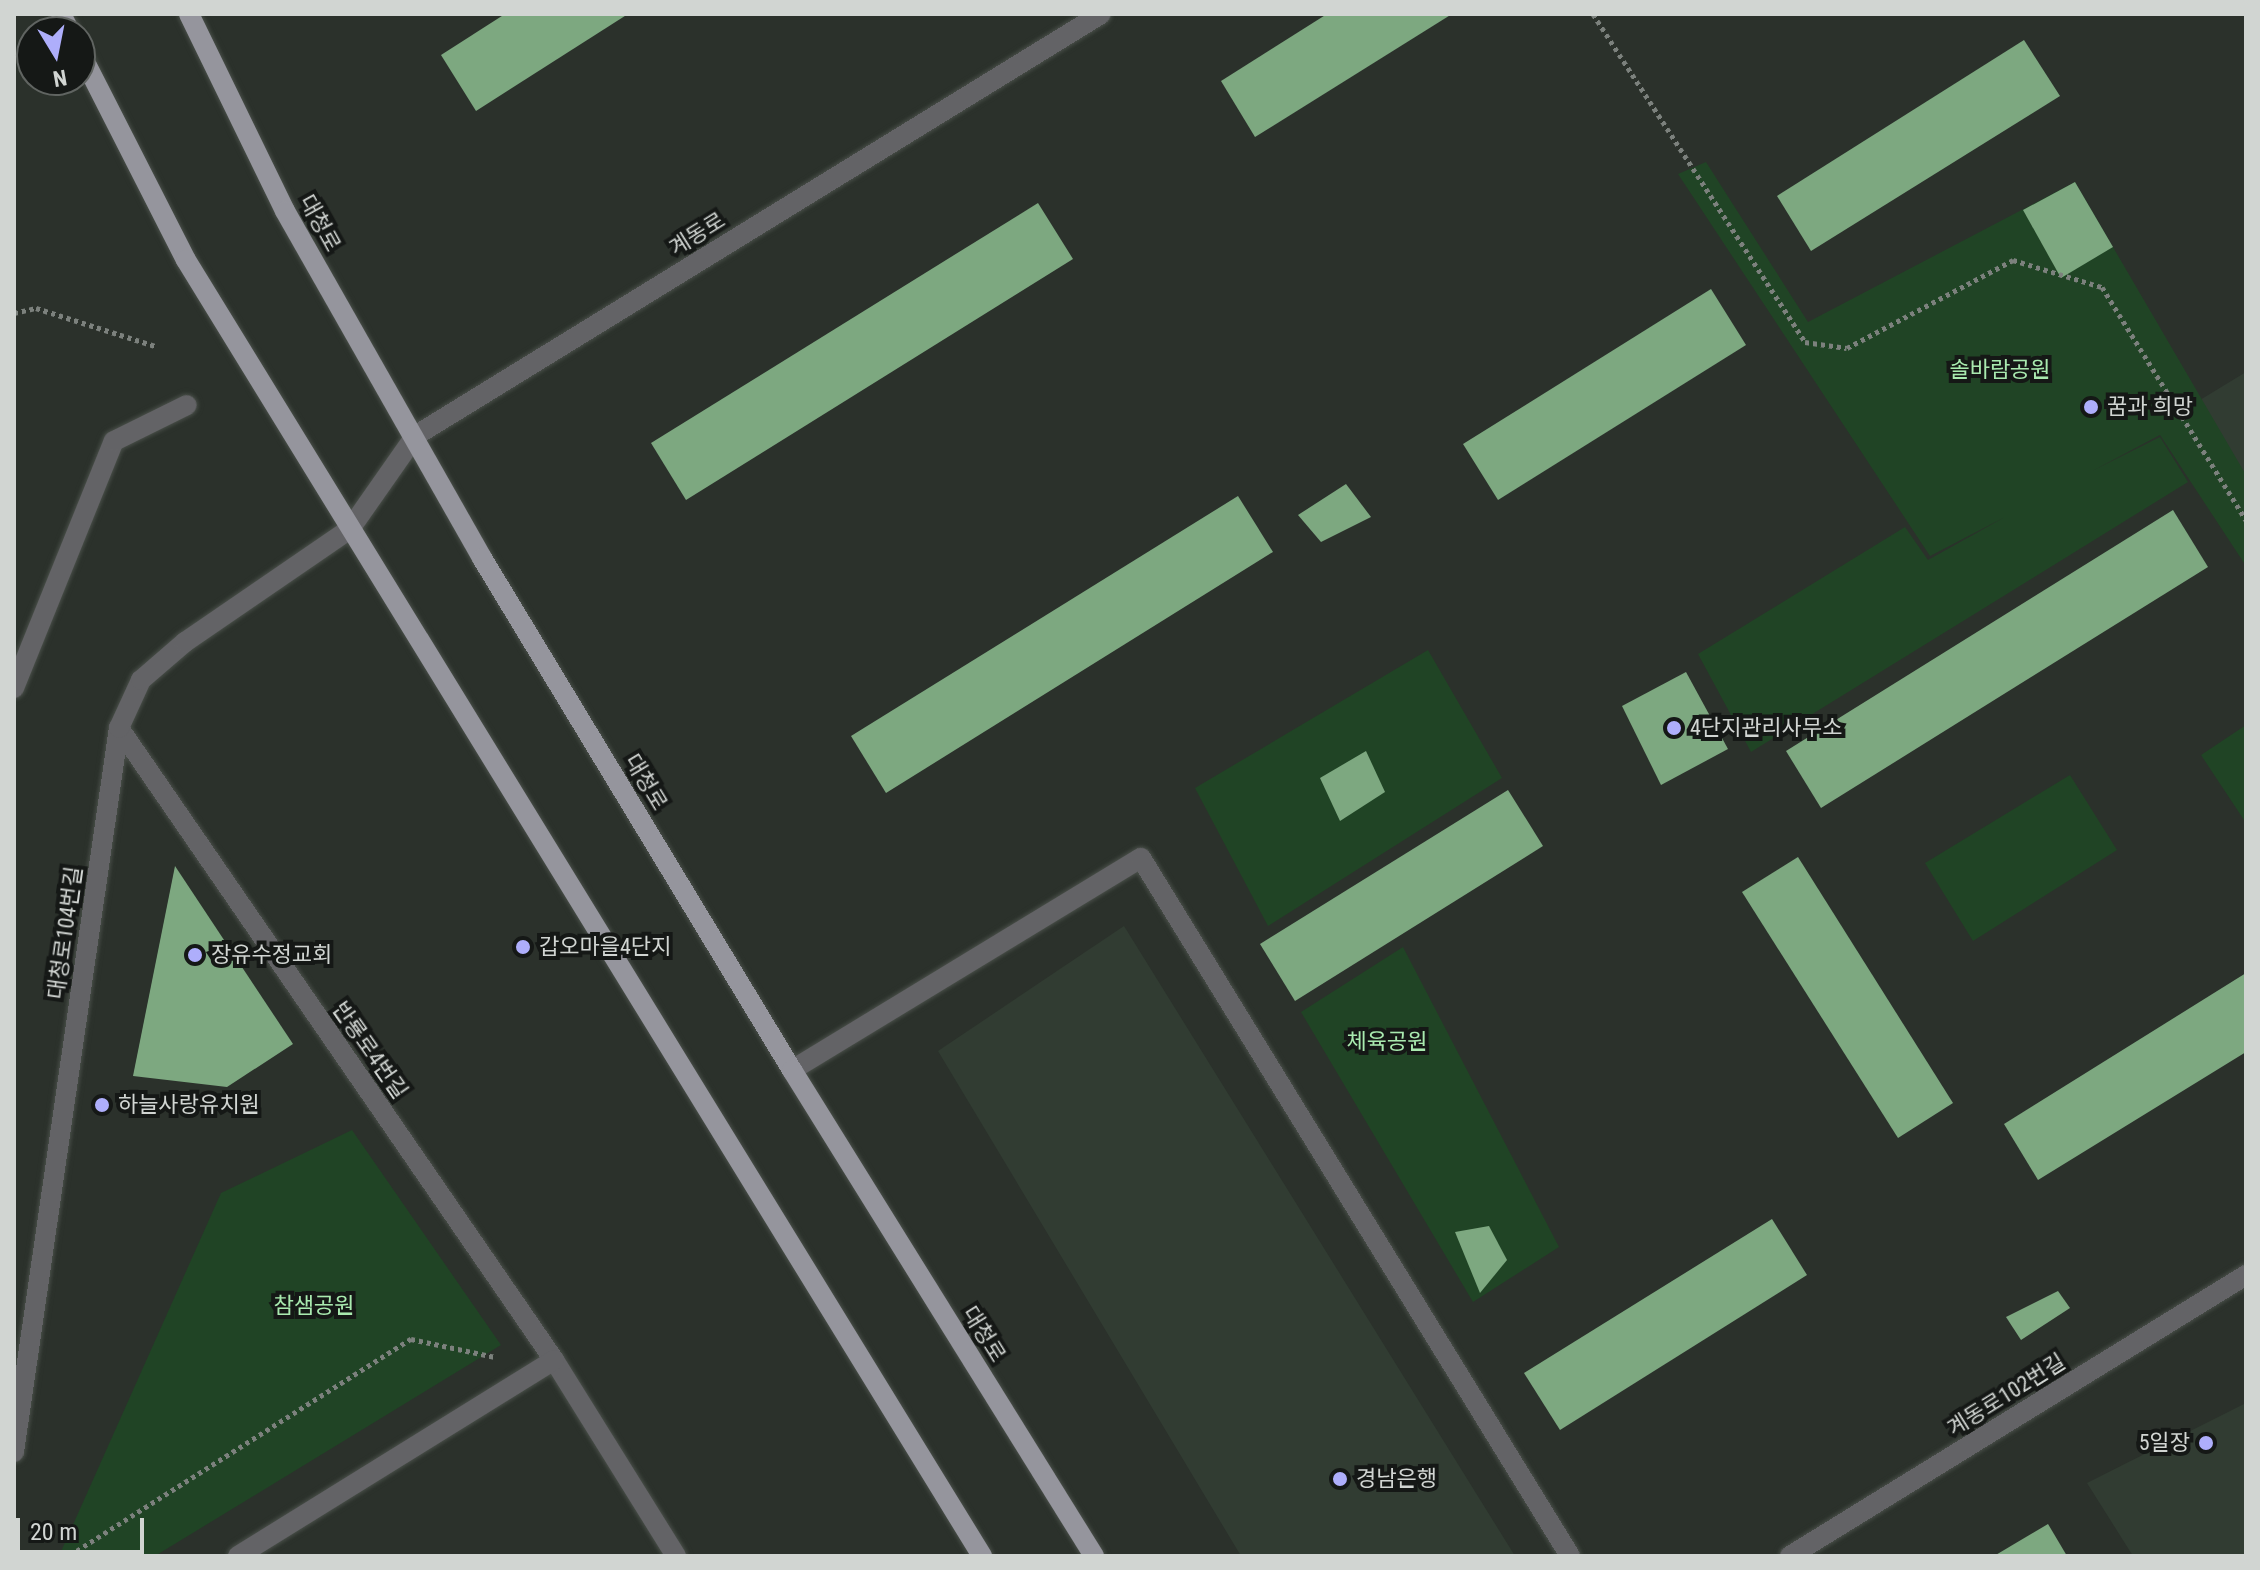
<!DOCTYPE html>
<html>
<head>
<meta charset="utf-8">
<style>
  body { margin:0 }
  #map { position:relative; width:2260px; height:1570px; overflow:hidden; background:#2b312b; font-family:"Roboto Condensed","Noto Sans KR",sans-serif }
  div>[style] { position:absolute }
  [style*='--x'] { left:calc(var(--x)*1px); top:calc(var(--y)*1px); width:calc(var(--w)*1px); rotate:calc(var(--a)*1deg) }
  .built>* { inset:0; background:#313c32 }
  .green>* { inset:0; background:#204425 }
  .building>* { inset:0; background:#7da880 }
  .path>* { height:5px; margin-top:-2.5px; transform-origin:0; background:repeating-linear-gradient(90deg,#7c817d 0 4px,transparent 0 8px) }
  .roads { filter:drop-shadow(0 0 2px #494f49) drop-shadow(0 0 2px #494f49) }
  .minor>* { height:20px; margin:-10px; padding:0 10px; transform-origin:10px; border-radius:10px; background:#636366 }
  .major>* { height:20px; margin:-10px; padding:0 10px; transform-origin:10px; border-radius:10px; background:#95959d }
  .dots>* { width:22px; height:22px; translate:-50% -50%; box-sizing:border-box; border:4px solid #151816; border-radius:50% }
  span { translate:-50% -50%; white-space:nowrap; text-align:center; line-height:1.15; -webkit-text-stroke:8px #151816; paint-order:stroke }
  .street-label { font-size:22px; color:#d1d5d2 }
  .park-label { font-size:22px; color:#a9eaaf }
  .poi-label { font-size:22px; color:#d1d5d2 }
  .left { translate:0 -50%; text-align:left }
  .right { translate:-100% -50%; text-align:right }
  .frame { position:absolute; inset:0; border:16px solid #d1d5d2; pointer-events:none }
  .north { position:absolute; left:16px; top:16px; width:80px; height:80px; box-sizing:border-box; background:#151816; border:2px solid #606461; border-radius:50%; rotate:170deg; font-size:22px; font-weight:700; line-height:32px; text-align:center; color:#d1d5d2 }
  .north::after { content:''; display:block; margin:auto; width:28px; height:36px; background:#aeaefb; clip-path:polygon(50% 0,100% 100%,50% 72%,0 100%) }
  .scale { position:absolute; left:16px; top:1518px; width:128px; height:36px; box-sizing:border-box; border:4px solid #d1d5d2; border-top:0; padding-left:10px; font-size:24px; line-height:28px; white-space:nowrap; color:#d1d5d2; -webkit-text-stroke:6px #151816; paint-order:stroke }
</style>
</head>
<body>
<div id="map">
  <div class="built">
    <div style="clip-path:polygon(2246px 372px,2246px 478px,2200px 400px)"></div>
    <div style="clip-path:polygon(1124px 926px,1515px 1556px,1241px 1556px,938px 1051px)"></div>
    <div style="clip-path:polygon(2246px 1403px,2246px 1556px,2133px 1556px,2087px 1483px)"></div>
  </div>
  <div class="green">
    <div style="clip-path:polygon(1706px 162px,1808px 322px,2075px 182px,2246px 475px,2246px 566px,2160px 435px,2092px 471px,2160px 437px,2188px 482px,1751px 752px,1698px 654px,1905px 527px,1928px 560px,2005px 517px,1930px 556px,1678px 174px)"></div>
    <div style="clip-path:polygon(1428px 650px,1502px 778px,1268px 926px,1195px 788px)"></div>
    <div style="clip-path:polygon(2246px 725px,2246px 823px,2201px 755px)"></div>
    <div style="clip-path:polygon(2070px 775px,2117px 850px,1973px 941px,1925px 863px)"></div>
    <div style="clip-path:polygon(1403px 947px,1559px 1247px,1473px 1302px,1301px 1012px)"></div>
    <div style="clip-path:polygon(352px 1130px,501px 1345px,155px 1556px,59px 1556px,221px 1193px)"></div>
  </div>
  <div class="building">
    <div style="clip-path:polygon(505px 14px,628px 14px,476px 111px,441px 55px)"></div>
    <div style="clip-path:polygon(1327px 14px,1452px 14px,1255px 137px,1221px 81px)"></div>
    <div style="clip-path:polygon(2024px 40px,2060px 96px,1811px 251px,1777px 196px)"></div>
    <div style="clip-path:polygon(2075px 182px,2113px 247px,2061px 278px,2023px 210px)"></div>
    <div style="clip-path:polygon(1038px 203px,1073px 259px,686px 500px,651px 443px)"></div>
    <div style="clip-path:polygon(1711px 289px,1746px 345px,1498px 500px,1463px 444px)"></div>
    <div style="clip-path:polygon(1346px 484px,1371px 517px,1321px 542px,1298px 515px)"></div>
    <div style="clip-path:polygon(1238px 496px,1273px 552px,886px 793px,851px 736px)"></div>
    <div style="clip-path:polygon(2173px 510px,2208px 567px,1821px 808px,1786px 751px)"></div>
    <div style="clip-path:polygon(1686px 672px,1728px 749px,1661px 785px,1622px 706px)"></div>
    <div style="clip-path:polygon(1366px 751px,1385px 792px,1340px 821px,1320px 778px)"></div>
    <div style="clip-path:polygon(1508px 790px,1543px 846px,1295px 1001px,1260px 944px)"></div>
    <div style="clip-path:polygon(1798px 857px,1953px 1103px,1898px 1138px,1742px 892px)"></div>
    <div style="clip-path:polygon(175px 866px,293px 1044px,227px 1087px,133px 1076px)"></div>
    <div style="clip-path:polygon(2246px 973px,2246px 1052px,2038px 1180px,2004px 1124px)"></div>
    <div style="clip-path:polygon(1772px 1219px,1807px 1275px,1560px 1430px,1524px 1373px)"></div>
    <div style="clip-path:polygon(1489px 1226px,1507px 1260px,1480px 1293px,1455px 1232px)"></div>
    <div style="clip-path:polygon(2058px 1291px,2070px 1308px,2021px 1340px,2006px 1317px)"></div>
    <div style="clip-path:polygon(2048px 1524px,2067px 1556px,1994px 1556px)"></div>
  </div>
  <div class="path">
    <div style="--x:1593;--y:14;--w:391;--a:57.1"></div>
    <div style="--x:1805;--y:342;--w:42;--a:8.1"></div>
    <div style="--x:1847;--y:348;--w:188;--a:-27.9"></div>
    <div style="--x:2013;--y:260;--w:93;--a:16.9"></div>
    <div style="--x:2102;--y:287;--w:274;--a:58.3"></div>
    <div style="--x:14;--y:313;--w:23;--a:-13"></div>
    <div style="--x:36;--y:308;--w:125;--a:17.7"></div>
    <div style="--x:58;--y:1556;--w:12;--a:-5"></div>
    <div style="--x:70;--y:1555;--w:404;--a:-32.4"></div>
    <div style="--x:411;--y:1339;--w:86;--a:12.1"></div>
  </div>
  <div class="roads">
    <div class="minor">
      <div style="--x:14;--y:688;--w:266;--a:-68"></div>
      <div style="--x:114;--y:441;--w:81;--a:-26.3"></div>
      <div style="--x:119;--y:728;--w:767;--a:55.46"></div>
      <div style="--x:554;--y:1360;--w:231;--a:58.1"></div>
      <div style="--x:792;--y:1070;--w:408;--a:-31.3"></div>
      <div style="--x:1141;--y:858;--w:819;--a:58.42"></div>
      <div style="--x:14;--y:1452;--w:732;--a:-81.75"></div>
      <div style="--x:119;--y:728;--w:53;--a:-65.4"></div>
      <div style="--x:141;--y:680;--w:58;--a:-40.8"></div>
      <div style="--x:185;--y:642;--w:200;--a:-34.4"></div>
      <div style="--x:350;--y:529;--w:113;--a:-55"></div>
      <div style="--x:415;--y:436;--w:805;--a:-31.6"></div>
      <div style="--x:238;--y:1556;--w:372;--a:-31.8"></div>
      <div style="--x:1790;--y:1556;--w:536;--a:-31.64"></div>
    </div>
    <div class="major">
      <div style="--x:61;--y:14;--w:20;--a:63"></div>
      <div style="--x:189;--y:14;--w:219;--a:64"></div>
      <div style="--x:285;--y:211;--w:399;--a:60.4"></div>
      <div style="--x:482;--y:558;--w:599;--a:58.81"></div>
      <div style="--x:792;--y:1070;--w:572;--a:58.14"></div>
      <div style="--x:80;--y:52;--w:233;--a:63"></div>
      <div style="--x:186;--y:260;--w:1521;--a:58.44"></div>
    </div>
  </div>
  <div class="dots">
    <div style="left:2091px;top:407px;background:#aeaefb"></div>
    <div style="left:1674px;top:728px;background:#aeaefb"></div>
    <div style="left:523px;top:947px;background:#aeaefb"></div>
    <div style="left:195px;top:955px;background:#aeaefb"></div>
    <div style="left:102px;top:1105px;background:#aeaefb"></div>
    <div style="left:2206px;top:1443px;background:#aeaefb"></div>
    <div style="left:1340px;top:1479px;background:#aeaefb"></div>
  </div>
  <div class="street-label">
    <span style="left:320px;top:223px;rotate:61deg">대청로</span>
    <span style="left:697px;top:234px;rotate:-32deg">계동로</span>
    <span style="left:646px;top:782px;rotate:59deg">대청로</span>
    <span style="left:65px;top:933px;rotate:-82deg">대청로104번길</span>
    <span style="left:370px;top:1050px;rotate:55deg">반룡로4번길</span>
    <span style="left:984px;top:1334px;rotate:58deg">대청로</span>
    <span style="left:2006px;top:1395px;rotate:-32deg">계동로102번길</span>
  </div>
  <div class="park-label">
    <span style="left:2000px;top:370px">솔바람공원</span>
    <span style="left:1387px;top:1042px">체육공원</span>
    <span style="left:314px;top:1306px">참샘공원</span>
  </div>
  <div class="poi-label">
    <span class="left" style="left:2107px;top:407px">꿈과 희망</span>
    <span class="left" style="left:1690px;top:728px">4단지관리사무소</span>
    <span class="left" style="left:539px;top:947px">갑오마을4단지</span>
    <span class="left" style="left:211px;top:955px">장유수정교회</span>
    <span class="left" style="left:118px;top:1105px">하늘사랑유치원</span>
    <span class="right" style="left:2190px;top:1443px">5일장</span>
    <span class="left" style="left:1356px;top:1479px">경남은행</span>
  </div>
  <div class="frame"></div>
  <div class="north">N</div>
  <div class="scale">20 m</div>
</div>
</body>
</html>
